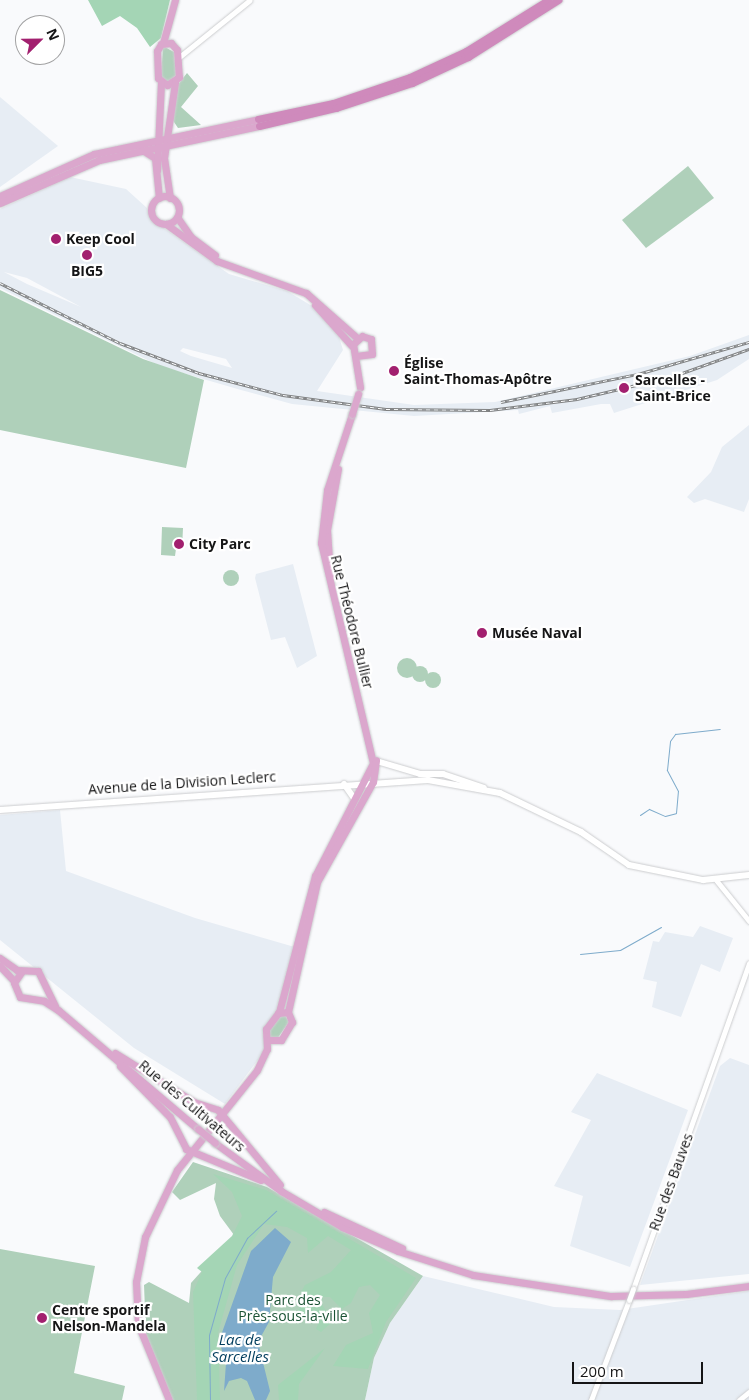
<!DOCTYPE html>
<html>
<head>
<meta charset="utf-8">
<style>
  body { margin:0 }
  #map { position:relative; width:749px; height:1400px; overflow:hidden; background:#f9fafc; font-family:"Open Sans",sans-serif }
  div>[style] { position:absolute }
  [style*='--x'] { left:calc(var(--x)*1px); top:calc(var(--y)*1px); width:calc(var(--w)*1px); rotate:calc(var(--a)*1deg) }
  .built>* { inset:0; background:#e7edf4 }
  .green>* { inset:0; background:#afd0ba }
  .round { border-radius:50% }
  .forest>* { inset:0; background:#a4d5b5 }
  .water>* { inset:0; background:#7eabcb }
  .stream>* { height:1px; margin:-0.5px; padding:0 0.5px; transform-origin:0.5px; border-radius:0.5px; background:#7eabcb }
  .roads { filter:drop-shadow(0 0 1px #cccdcf) drop-shadow(0 0 1px #cccdcf) }
  .tertiary>* { height:5px; margin:-2.5px; padding:0 2.5px; transform-origin:2.5px; border-radius:2.5px; background:#fff }
  .secondary>* { height:6px; margin:-3px; padding:0 3px; transform-origin:3px; border-radius:3px; background:#fff }
  .primary>* { height:7px; margin:-3.5px; padding:0 3.5px; transform-origin:3.5px; border-radius:3.5px; background:#dba7cd }
  .primary>.ring { margin:-3.5px; padding:0; box-sizing:content-box; background:none; border:7px solid #dba7cd; border-radius:50% }
  .trunk>* { height:7px; margin:-3.5px; padding:0 3.5px; transform-origin:3.5px; border-radius:3.5px; background:#cf8abc }
  .rail>* { height:3px; margin-top:-1.5px; transform-origin:0; background:repeating-linear-gradient(90deg,#fff 0 4px,#7f8081 0 8px); box-sizing:border-box; border-block:1px solid #7f8081 }
  .bridges { filter:drop-shadow(0 0 1px #cccdcf) drop-shadow(0 0 1px #cccdcf) }
  .tertiary-bridge>* { height:5px; margin:-2.5px; padding:0 2.5px; transform-origin:2.5px; border-radius:2.5px; background:#fff }
  .primary-bridge>* { height:7px; margin:-3.5px; padding:0 3.5px; transform-origin:3.5px; border-radius:3.5px; background:#dba7cd }
  .dots>* { width:14px; height:14px; translate:-50% -50%; box-sizing:border-box; border:2px solid #fff; border-radius:50% }
  span { translate:-50% -50%; white-space:nowrap; text-align:center; line-height:1.15; -webkit-text-stroke:4.5px #fff; paint-order:stroke }
  .poi-label { font-size:14px; color:#151516; font-weight:700 }
  .left { translate:0 -50%; text-align:left }
  .street-label { font-size:14px; color:#151516 }
  .park-label { font-size:14px; color:#1b5335 }
  .water-label { font-size:15px; color:#013d5d; font-style:italic }
  .north { position:absolute; left:15px; top:15px; width:50px; height:50px; box-sizing:border-box; background:#fff; border:1px solid #a1a1a2; border-radius:50%; rotate:67deg; font-size:14px; font-weight:700; line-height:20px; text-align:center; color:#151516 }
  .north::after { content:''; display:block; margin:auto; width:18px; height:22px; background:#a2206f; clip-path:polygon(50% 0,100% 100%,50% 72%,0 100%) }
  .scale { position:absolute; left:572px; top:1362px; width:131px; height:22px; box-sizing:border-box; border:2px solid #151516; border-top:0; padding-left:6px; font-size:15px; line-height:18px; white-space:nowrap; color:#151516; -webkit-text-stroke:4px #fff; paint-order:stroke }
</style>
</head>
<body>
<div id="map">
  <div class="built">
    <div style="clip-path:polygon(0 97px,58px 146px,0 187px)"></div>
    <div style="clip-path:polygon(evenodd,70px 177px,126px 189px,147px 208px,151px 219px,229px 274px,287px 291px,312px 306px,339px 337px,343px 350px,317px 391px,414px 405px,495px 402px,690px 356px,749px 335px,749px 359px,717px 380px,614px 413px,610px 404px,601px 404px,552px 413px,550px 406px,519px 414px,518px 410px,414px 416px,292px 404px,241px 390px,162px 367px,0 288px,0 209px,70px 177px,4px 272px,27px 278px,81px 307px,27px 284px,4px 272px,70px 177px,183px 348px,226px 359px,232px 368px,191px 356px,180px 351px,183px 348px)"></div>
    <div style="clip-path:polygon(749px 425px,749px 499px,744px 512px,705px 499px,694px 503px,687px 497px,711px 472px,722px 447px)"></div>
    <div style="clip-path:polygon(293px 564px,317px 656px,297px 668px,285px 637px,271px 640px,255px 578px,256px 574px)"></div>
    <div style="clip-path:polygon(60px 810px,66px 871px,195px 918px,305px 950px,277px 1034px,225px 1104px,134px 1048px,0 940px,0 815px)"></div>
    <div style="clip-path:polygon(700px 926px,733px 938px,720px 972px,701px 964px,681px 1017px,652px 1007px,657px 982px,643px 979px,653px 941px,659px 942px,665px 932px,693px 937px)"></div>
    <div style="clip-path:polygon(730px 1058px,749px 1065px,749px 1274px,640px 1285px,720px 1066px)"></div>
    <div style="clip-path:polygon(597px 1073px,688px 1110px,630px 1267px,570px 1246px,583px 1196px,554px 1186px,591px 1120px,571px 1112px)"></div>
    <div style="clip-path:polygon(423px 1276px,554px 1307px,620px 1310px,749px 1291px,749px 1400px,365px 1400px,374px 1358px,390px 1323px)"></div>
  </div>
  <div class="green">
    <div style="clip-path:polygon(163px 46px,174px 52px,176px 75px,168px 82px,161px 77px)"></div>
    <div style="clip-path:polygon(187px 73px,198px 86px,181px 107px,201px 125px,178px 128px,172px 119px,177px 86px)"></div>
    <div style="clip-path:polygon(688px 166px,714px 198px,646px 248px,622px 220px)"></div>
    <div style="clip-path:polygon(0 290px,143px 359px,204px 380px,186px 468px,0 430px)"></div>
    <div style="clip-path:polygon(162px 527px,183px 528px,182px 549px,176px 549px,175px 556px,161px 555px)"></div>
    <div class="round" style="left:223px;top:570px;width:16px;height:16px"></div>
    <div class="round" style="left:397px;top:658px;width:20px;height:20px"></div>
    <div class="round" style="left:412px;top:666px;width:16px;height:16px"></div>
    <div class="round" style="left:425px;top:672px;width:16px;height:16px"></div>
    <div style="clip-path:polygon(279px 1016px,285px 1015px,289px 1022px,277px 1039px,269px 1038px,269px 1031px)"></div>
    <div style="clip-path:polygon(193px 1162px,267px 1187px,423px 1276px,390px 1323px,374px 1358px,365px 1400px,173px 1400px,146px 1337px,144px 1285px,149px 1282px,189px 1303px,191px 1283px,234px 1235px,220px 1216px,214px 1199px,216px 1183px,180px 1200px,172px 1192px)"></div>
    <div style="clip-path:polygon(0 1249px,95px 1266px,74px 1373px,125px 1386px,122px 1400px,0 1400px)"></div>
  </div>
  <div class="forest">
    <div style="clip-path:polygon(88px 0,170px 0,161px 38px,150px 47px,137px 28px,120px 16px,102px 26px)"></div>
    <div style="clip-path:polygon(213px 1174px,266px 1190px,416px 1278px,386px 1322px,368px 1369px,333px 1366px,346px 1345px,373px 1333px,369px 1313px,380px 1295px,370px 1285px,359px 1287px,351px 1303px,342px 1309px,330px 1297px,323px 1297px,321px 1303px,333px 1321px,321px 1332px,316px 1329px,320px 1319px,306px 1322px,298px 1310px,308px 1299px,301px 1292px,305px 1285px,331px 1272px,351px 1250px,328px 1236px,308px 1253px,307px 1238px,287px 1227px,264px 1224px,237px 1265px,218px 1333px,220px 1400px,197px 1400px,193px 1292px,202px 1272px,197px 1268px,232px 1236px,242px 1216px,232px 1192px)"></div>
    <div style="clip-path:polygon(325px 1348px,299px 1384px,298px 1400px,279px 1400px,278px 1385px)"></div>
  </div>
  <div class="water">
    <div style="clip-path:polygon(275px 1228px,291px 1242px,273px 1277px,269px 1322px,258px 1342px,270px 1391px,266px 1400px,255px 1400px,247px 1381px,241px 1378px,229px 1381px,224px 1391px,226px 1363px,219px 1341px,251px 1251px)"></div>
  </div>
  <div class="stream">
    <div style="--x:640;--y:815;--w:11;--a:-34"></div>
    <div style="--x:649;--y:809;--w:17;--a:24"></div>
    <div style="--x:665;--y:816;--w:11;--a:-15"></div>
    <div style="--x:676;--y:813;--w:22;--a:-85"></div>
    <div style="--x:678;--y:791;--w:24;--a:-118"></div>
    <div style="--x:667;--y:770;--w:29;--a:-84"></div>
    <div style="--x:670;--y:741;--w:9;--a:-54"></div>
    <div style="--x:675;--y:734;--w:45;--a:-6.3"></div>
    <div style="--x:580;--y:954;--w:40;--a:-5.7"></div>
    <div style="--x:620;--y:950;--w:47;--a:-29.3"></div>
    <div style="--x:210;--y:1400;--w:65;--a:-90.9"></div>
    <div style="--x:209;--y:1335;--w:59;--a:-74.3"></div>
    <div style="--x:225;--y:1278;--w:46;--a:-61.2"></div>
    <div style="--x:247;--y:1238;--w:40;--a:-43"></div>
  </div>
  <div class="roads">
    <div class="tertiary">
      <div style="--x:178;--y:58;--w:92;--a:-38.9"></div>
      <div style="--x:716;--y:880;--w:53;--a:51.2"></div>
      <div style="--x:633;--y:1289;--w:346;--a:-70.4"></div>
      <div style="--x:591;--y:1400;--w:107;--a:-69.2"></div>
      <div style="--x:739;--y:1400;--w:13;--a:-39"></div>
    </div>
    <div class="secondary">
      <div style="--x:373;--y:760;--w:49;--a:16.6"></div>
      <div style="--x:420;--y:774;--w:23;--a:0"></div>
      <div style="--x:443;--y:774;--w:43;--a:18.9"></div>
      <div style="--x:344;--y:784;--w:19;--a:55"></div>
      <div style="--x:0;--y:810;--w:429;--a:-4"></div>
      <div style="--x:428;--y:780;--w:73;--a:10.2"></div>
      <div style="--x:500;--y:793;--w:90;--a:25.7"></div>
      <div style="--x:581;--y:832;--w:58;--a:34.5"></div>
      <div style="--x:629;--y:865;--w:76;--a:11.5"></div>
      <div style="--x:703;--y:880;--w:46;--a:-6.2"></div>
    </div>
    <div class="primary">
      <div style="--x:163;--y:43;--w:45;--a:-74.4"></div>
      <div style="--x:171;--y:43;--w:9;--a:49"></div>
      <div style="--x:177;--y:50;--w:27;--a:86"></div>
      <div style="--x:179;--y:77;--w:14;--a:146"></div>
      <div style="--x:167;--y:85;--w:11;--a:-142"></div>
      <div style="--x:158;--y:78;--w:27;--a:-92"></div>
      <div style="--x:157;--y:51;--w:8;--a:-60"></div>
      <div style="--x:161;--y:44;--w:10;--a:-6"></div>
      <div style="--x:141;--y:149;--w:17;--a:33"></div>
      <div style="--x:155;--y:158;--w:40;--a:84.3"></div>
      <div style="--x:157;--y:170;--w:88;--a:-87.4"></div>
      <div style="--x:0;--y:196;--w:103;--a:-24.1"></div>
      <div style="--x:94;--y:154;--w:168;--a:-12"></div>
      <div class="ring" style="left:151px;top:196px;width:21px;height:21px"></div>
      <div style="--x:170;--y:198;--w:40;--a:-98.5"></div>
      <div style="--x:164;--y:158;--w:76;--a:-81.7"></div>
      <div style="--x:0;--y:203;--w:108;--a:-23.5"></div>
      <div style="--x:99;--y:160;--w:164;--a:-12"></div>
      <div style="--x:177;--y:217;--w:24;--a:55"></div>
      <div style="--x:191;--y:237;--w:30;--a:37"></div>
      <div style="--x:166;--y:224;--w:63;--a:36"></div>
      <div style="--x:217;--y:261;--w:95;--a:19.8"></div>
      <div style="--x:306;--y:293;--w:68;--a:41.4"></div>
      <div style="--x:315;--y:305;--w:55;--a:47.9"></div>
      <div style="--x:356;--y:356;--w:16;--a:-7"></div>
      <div style="--x:372;--y:354;--w:15;--a:-94"></div>
      <div style="--x:371;--y:339;--w:9;--a:-162"></div>
      <div style="--x:362;--y:336;--w:12;--a:138"></div>
      <div style="--x:353;--y:344;--w:44;--a:80.8"></div>
      <div style="--x:330;--y:575;--w:45;--a:-93.8"></div>
      <div style="--x:327;--y:530;--w:62;--a:-79.8"></div>
      <div style="--x:0;--y:958;--w:21;--a:35"></div>
      <div style="--x:17;--y:970;--w:21;--a:3"></div>
      <div style="--x:38;--y:971;--w:39;--a:64"></div>
      <div style="--x:0;--y:966;--w:21;--a:47"></div>
      <div style="--x:22;--y:971;--w:14;--a:124"></div>
      <div style="--x:14;--y:983;--w:15;--a:67"></div>
      <div style="--x:20;--y:997;--w:24;--a:9"></div>
      <div style="--x:44;--y:1001;--w:17;--a:33"></div>
      <div style="--x:58;--y:1010;--w:184;--a:40.4"></div>
      <div style="--x:279;--y:1012;--w:141;--a:-75.2"></div>
      <div style="--x:315;--y:876;--w:127;--a:-62.8"></div>
      <div style="--x:373;--y:763;--w:226;--a:-103.3"></div>
      <div style="--x:321;--y:543;--w:53;--a:-83.5"></div>
      <div style="--x:327;--y:490;--w:80;--a:-71.8"></div>
      <div style="--x:288;--y:1012;--w:133;--a:-77.4"></div>
      <div style="--x:317;--y:882;--w:115;--a:-60.8"></div>
      <div style="--x:373;--y:782;--w:22;--a:-82"></div>
      <div style="--x:115;--y:1053;--w:93;--a:31.8"></div>
      <div style="--x:194;--y:1102;--w:25;--a:18"></div>
      <div style="--x:218;--y:1110;--w:97;--a:50.4"></div>
      <div style="--x:120;--y:1066;--w:71;--a:45.6"></div>
      <div style="--x:170;--y:1117;--w:36;--a:63"></div>
      <div style="--x:186;--y:1149;--w:81;--a:22.5"></div>
      <div style="--x:215;--y:1143;--w:82;--a:36"></div>
      <div style="--x:281;--y:1191;--w:71;--a:30.5"></div>
      <div style="--x:342;--y:1227;--w:61;--a:23.2"></div>
      <div style="--x:398;--y:1251;--w:79;--a:17.7"></div>
      <div style="--x:473;--y:1275;--w:140;--a:8.7"></div>
      <div style="--x:611;--y:1296;--w:75;--a:-1.5"></div>
      <div style="--x:686;--y:1294;--w:64;--a:-7.2"></div>
      <div style="--x:324;--y:1212;--w:86;--a:24.8"></div>
      <div style="--x:169;--y:1400;--w:82;--a:-112.2"></div>
      <div style="--x:138;--y:1324;--w:42;--a:-92.7"></div>
      <div style="--x:136;--y:1282;--w:46;--a:-78.7"></div>
      <div style="--x:145;--y:1237;--w:74;--a:-64.5"></div>
      <div style="--x:177;--y:1170;--w:128;--a:-51.3"></div>
      <div style="--x:257;--y:1070;--w:23;--a:-65"></div>
      <div style="--x:267;--y:1049;--w:20;--a:-93"></div>
      <div style="--x:266;--y:1029;--w:20;--a:-53"></div>
      <div style="--x:278;--y:1013;--w:10;--a:-6"></div>
      <div style="--x:288;--y:1012;--w:11;--a:68"></div>
      <div style="--x:292;--y:1022;--w:21;--a:121"></div>
      <div style="--x:281;--y:1040;--w:14;--a:180"></div>
    </div>
    <div class="trunk">
      <div style="--x:258;--y:119;--w:77;--a:-12"></div>
      <div style="--x:333;--y:103;--w:81;--a:-18.7"></div>
      <div style="--x:410;--y:77;--w:62;--a:-24.9"></div>
      <div style="--x:466;--y:51;--w:97;--a:-31.9"></div>
      <div style="--x:259;--y:126;--w:79;--a:-13.2"></div>
      <div style="--x:336;--y:108;--w:80;--a:-18.2"></div>
      <div style="--x:412;--y:83;--w:62;--a:-24.9"></div>
      <div style="--x:468;--y:57;--w:107;--a:-32.3"></div>
    </div>
  </div>
  <div class="rail">
    <div style="--x:0;--y:283;--w:134;--a:26.6"></div>
    <div style="--x:120;--y:343;--w:85;--a:20.8"></div>
    <div style="--x:199;--y:373;--w:87;--a:14.7"></div>
    <div style="--x:283;--y:395;--w:104;--a:7.7"></div>
    <div style="--x:386;--y:409;--w:104;--a:0.6"></div>
    <div style="--x:490;--y:410;--w:88;--a:-7.2"></div>
    <div style="--x:577;--y:399;--w:100;--a:-13.3"></div>
    <div style="--x:674;--y:376;--w:80;--a:-19.8"></div>
    <div style="--x:501;--y:402;--w:140;--a:-11.6"></div>
    <div style="--x:638;--y:374;--w:116;--a:-16.1"></div>
  </div>
  <div class="bridges">
    <div class="tertiary-bridge">
      <div style="--x:629;--y:1300;--w:12;--a:-70"></div>
    </div>
    <div class="primary-bridge">
      <div style="--x:352;--y:414;--w:21;--a:-73"></div>
      <div style="--x:198;--y:1129;--w:22;--a:39"></div>
    </div>
  </div>
  <div class="dots">
    <div style="left:56px;top:239px;background:#a2206f"></div>
    <div style="left:87px;top:255px;background:#a2206f"></div>
    <div style="left:394px;top:371px;background:#a2206f"></div>
    <div style="left:624px;top:388px;background:#a2206f"></div>
    <div style="left:179px;top:544px;background:#a2206f"></div>
    <div style="left:482px;top:633px;background:#a2206f"></div>
    <div style="left:42px;top:1318px;background:#a2206f"></div>
  </div>
  <div class="poi-label">
    <span class="left" style="left:66px;top:239px">Keep Cool</span>
    <span style="left:87px;top:271px">BIG5</span>
    <span class="left" style="left:404px;top:371px">Église<br>Saint-Thomas-Apôtre</span>
    <span class="left" style="left:635px;top:388px">Sarcelles -<br>Saint-Brice</span>
    <span class="left" style="left:189px;top:544px">City Parc</span>
    <span class="left" style="left:492px;top:633px">Musée Naval</span>
    <span class="left" style="left:52px;top:1318px">Centre sportif<br>Nelson-Mandela</span>
  </div>
  <div class="street-label">
    <span style="left:352px;top:622px;rotate:76deg">Rue Théodore Bullier</span>
    <span style="left:182px;top:783px;rotate:-4deg">Avenue de la Division Leclerc</span>
    <span style="left:192px;top:1106px;rotate:40deg">Rue des Cultivateurs</span>
    <span style="left:671px;top:1182px;rotate:-70deg">Rue des Bauves</span>
  </div>
  <div class="park-label">
    <span style="left:293px;top:1308px">Parc des<br>Près-sous-la-ville</span>
  </div>
  <div class="water-label">
    <span style="left:240px;top:1348px">Lac de<br>Sarcelles</span>
  </div>
  <div class="north">N</div>
  <div class="scale">200 m</div>
</div>
</body>
</html>
